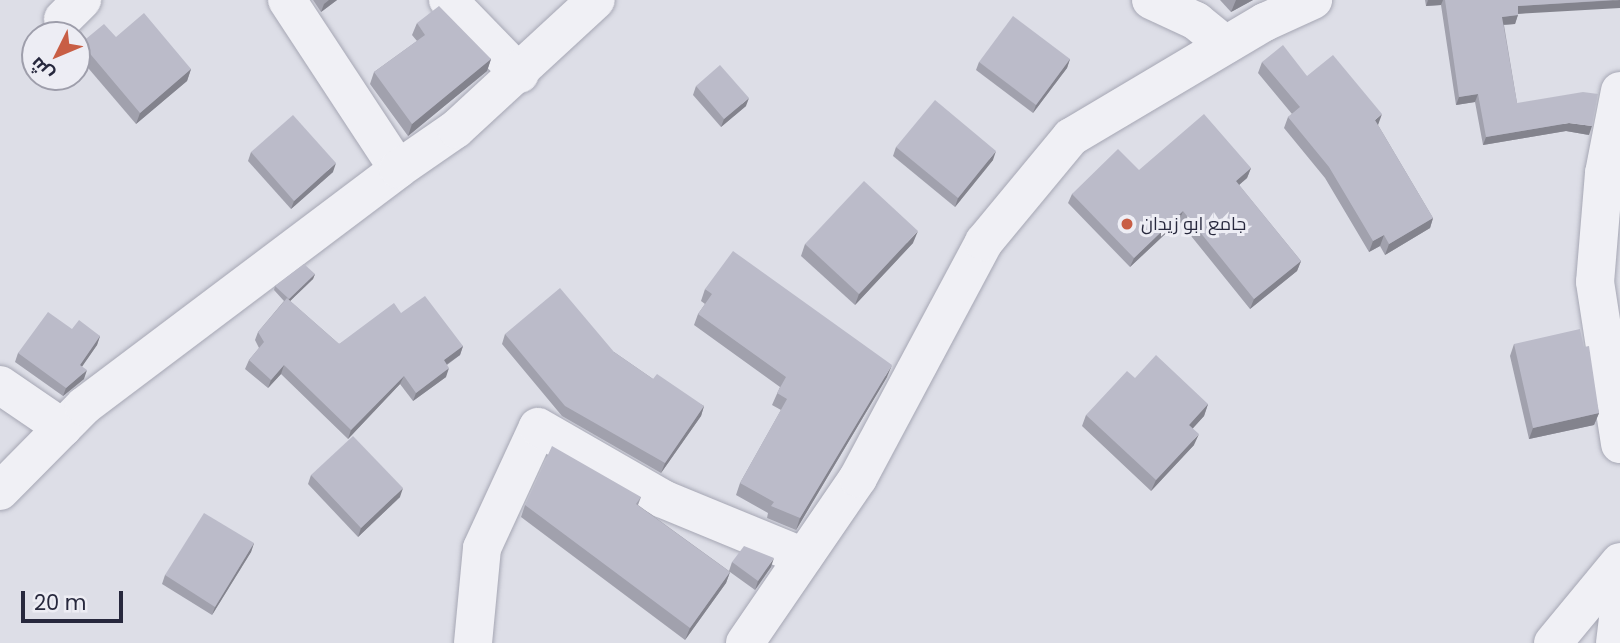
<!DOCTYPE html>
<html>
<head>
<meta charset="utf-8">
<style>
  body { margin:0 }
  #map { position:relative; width:1620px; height:643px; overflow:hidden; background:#dddee7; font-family:Poppins,Cairo,sans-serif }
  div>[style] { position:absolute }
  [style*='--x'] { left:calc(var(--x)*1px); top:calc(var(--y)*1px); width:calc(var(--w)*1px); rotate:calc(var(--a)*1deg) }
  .roads { filter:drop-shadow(0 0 2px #a6a7b4) drop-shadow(0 0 2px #a6a7b4) }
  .minor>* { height:38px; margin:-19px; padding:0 19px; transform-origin:19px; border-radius:19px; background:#f0f0f5 }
  .wall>* { inset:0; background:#a1a1ad }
  .shaded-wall>* { inset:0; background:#83838d }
  .building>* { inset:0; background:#bbbbc9 }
  .dots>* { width:19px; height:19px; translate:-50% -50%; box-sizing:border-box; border:4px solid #ededf4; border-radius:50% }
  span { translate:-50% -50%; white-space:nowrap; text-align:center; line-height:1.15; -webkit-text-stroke:6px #ededf4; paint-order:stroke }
  .poi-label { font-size:18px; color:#27283d }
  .left { translate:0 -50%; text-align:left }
  .north { position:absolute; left:21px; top:21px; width:70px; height:70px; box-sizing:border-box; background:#ededf4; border:2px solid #9e9eab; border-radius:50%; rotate:227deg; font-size:19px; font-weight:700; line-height:28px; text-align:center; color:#27283d }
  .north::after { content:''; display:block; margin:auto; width:24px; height:32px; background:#c85e45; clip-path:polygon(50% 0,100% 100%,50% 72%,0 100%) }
  .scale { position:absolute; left:21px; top:591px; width:102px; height:32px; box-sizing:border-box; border:4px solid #27283d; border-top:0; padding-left:9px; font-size:21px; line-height:24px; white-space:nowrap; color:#27283d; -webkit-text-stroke:5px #ededf4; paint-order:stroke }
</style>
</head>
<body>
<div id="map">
  <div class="roads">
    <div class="minor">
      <div style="--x:287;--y:0;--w:202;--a:56.7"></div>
      <div style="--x:448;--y:0;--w:103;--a:45.8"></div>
      <div style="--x:1151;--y:0;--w:50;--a:25"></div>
      <div style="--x:1196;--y:21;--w:38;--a:39"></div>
      <div style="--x:63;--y:19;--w:27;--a:-45"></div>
      <div style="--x:1620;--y:91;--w:84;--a:101"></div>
      <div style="--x:1604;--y:173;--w:109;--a:94.7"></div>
      <div style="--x:1595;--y:282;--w:164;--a:81.2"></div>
      <div style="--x:0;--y:385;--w:76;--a:34.3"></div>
      <div style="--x:0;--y:491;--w:120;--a:-45.3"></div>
      <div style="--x:84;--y:406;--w:393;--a:-37"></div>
      <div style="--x:398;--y:169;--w:70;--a:-34.6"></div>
      <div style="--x:456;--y:129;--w:190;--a:-42.7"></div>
      <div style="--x:473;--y:643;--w:95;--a:-84.6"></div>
      <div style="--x:482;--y:548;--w:133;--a:-65.2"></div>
      <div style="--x:538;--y:427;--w:144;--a:29.9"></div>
      <div style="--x:663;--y:499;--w:152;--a:22.4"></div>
      <div style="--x:745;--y:643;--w:200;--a:-55.6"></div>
      <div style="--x:858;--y:478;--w:268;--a:-61.9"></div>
      <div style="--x:984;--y:242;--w:136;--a:-50.4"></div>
      <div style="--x:1071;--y:137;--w:226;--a:-30.7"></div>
      <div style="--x:1265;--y:22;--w:53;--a:-24.6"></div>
      <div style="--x:1553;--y:643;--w:105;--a:-50.4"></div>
      <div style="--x:1615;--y:643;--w:38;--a:-83"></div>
    </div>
  </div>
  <div class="wall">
    <div style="clip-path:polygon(313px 0,337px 0,321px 12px)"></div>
    <div style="clip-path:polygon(1220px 0,1253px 0,1231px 12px)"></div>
    <div style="clip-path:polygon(1425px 0,1620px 0,1518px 14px,1515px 24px,1504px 25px,1517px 103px,1589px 135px,1566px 131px,1483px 145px,1475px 102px,1456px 105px,1441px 5px,1426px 6px)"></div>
    <div style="clip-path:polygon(417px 23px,491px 59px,487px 71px,408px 136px,370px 84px,374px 72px,417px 41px,412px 35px)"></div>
    <div style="clip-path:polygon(81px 43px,191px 69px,187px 81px,136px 124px,77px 55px)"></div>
    <div style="clip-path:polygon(1070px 59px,1067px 68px,1033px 113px,976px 70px,979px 62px)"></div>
    <div style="clip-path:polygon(1262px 62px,1307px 76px,1378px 125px,1433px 218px,1430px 228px,1385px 255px,1380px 246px,1369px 252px,1325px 178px,1284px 128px,1288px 117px,1292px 114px,1258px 73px)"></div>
    <div style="clip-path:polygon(696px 86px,746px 106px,721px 127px,693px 95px)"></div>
    <div style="clip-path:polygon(896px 147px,993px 160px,955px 207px,893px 156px)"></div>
    <div style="clip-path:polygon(251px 152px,333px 172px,291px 209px,248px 161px)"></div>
    <div style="clip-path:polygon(1251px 168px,1247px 178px,1239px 185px,1301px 261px,1297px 271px,1250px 309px,1179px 221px,1130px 267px,1068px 203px,1072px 194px,1139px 170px)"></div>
    <div style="clip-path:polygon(913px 243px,855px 305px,801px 256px,805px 244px)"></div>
    <div style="clip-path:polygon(315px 274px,313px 279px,290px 301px,339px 344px,401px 313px,463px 346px,460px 355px,447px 365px,446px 377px,413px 401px,400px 384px,348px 439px,281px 374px,268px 388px,245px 369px,249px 360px,259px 348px,255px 340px,258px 332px,284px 301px,274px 290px,275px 286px)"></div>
    <div style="clip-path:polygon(705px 289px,887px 377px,796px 530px,767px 518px,768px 513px,736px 495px,740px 483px,781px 410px,772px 405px,780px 387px,694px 325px,698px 314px,705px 304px,701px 301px)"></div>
    <div style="clip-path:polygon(72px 329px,100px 336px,97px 345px,82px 366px,84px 379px,63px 396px,15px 362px,18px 353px)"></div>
    <div style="clip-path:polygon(505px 334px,614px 352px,653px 379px,704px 406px,701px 416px,661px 473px,562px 416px,502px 344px)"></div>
    <div style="clip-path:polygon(1514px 344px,1584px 347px,1599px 413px,1594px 425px,1529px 439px,1510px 356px)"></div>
    <div style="clip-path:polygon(1208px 404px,1204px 416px,1193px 428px,1194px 445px,1151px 491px,1082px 426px,1086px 415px)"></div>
    <div style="clip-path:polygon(311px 475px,400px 497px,358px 537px,308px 484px)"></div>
    <div style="clip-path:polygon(641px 497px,638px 505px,729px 571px,732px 562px,771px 567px,755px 590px,730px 572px,726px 583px,685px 640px,521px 517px,525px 505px)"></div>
    <div style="clip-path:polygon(254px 543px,251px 552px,212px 615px,162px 584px,165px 575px)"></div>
  </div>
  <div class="shaded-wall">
    <div style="clip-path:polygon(329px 0,337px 0,321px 12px,324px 4px)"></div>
    <div style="clip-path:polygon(1236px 0,1253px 0,1231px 12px)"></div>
    <div style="clip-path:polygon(1428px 0,1443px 0,1441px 5px,1426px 6px)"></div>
    <div style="clip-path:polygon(1620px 0,1620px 8px,1515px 14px,1518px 6px)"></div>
    <div style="clip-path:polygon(1518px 15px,1515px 24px,1499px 25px,1502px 17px)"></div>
    <div style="clip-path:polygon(491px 59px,487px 71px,408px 136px,412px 124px)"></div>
    <div style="clip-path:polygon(1070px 59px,1067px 68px,1033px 113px,1036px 105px)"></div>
    <div style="clip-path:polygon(191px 69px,187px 81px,136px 124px,140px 113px)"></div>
    <div style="clip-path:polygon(1478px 94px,1475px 102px,1456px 105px,1459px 97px)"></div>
    <div style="clip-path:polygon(749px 98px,746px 106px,721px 127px,724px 119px)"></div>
    <div style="clip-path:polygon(1382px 114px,1378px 125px,1371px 131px,1375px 120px)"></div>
    <div style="clip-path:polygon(1569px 123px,1592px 126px,1589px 135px,1566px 131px,1483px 145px,1486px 137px)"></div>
    <div style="clip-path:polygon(996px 151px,993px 160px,955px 207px,958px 198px)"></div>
    <div style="clip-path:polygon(336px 163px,333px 172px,291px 209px,294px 201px)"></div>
    <div style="clip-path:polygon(1251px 168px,1247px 178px,1232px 191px,1236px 181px)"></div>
    <div style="clip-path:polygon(1183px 211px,1179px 221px,1130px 267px,1134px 258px)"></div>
    <div style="clip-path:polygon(1433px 218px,1430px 228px,1385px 255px,1389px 244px)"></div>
    <div style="clip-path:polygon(918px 231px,913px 243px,855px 305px,859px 294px)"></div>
    <div style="clip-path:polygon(1384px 235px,1380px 246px,1369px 252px,1373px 241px)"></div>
    <div style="clip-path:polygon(1301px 261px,1297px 271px,1250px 309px,1254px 299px)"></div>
    <div style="clip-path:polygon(315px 274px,313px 279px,287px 304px,289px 299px)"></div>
    <div style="clip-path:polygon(100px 336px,97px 345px,77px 374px,80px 365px)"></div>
    <div style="clip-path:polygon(463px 346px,460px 355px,440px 369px,444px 360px)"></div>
    <div style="clip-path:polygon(284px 365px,281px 374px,268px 388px,271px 380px)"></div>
    <div style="clip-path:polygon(892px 365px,887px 377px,796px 530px,800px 518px)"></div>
    <div style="clip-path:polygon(449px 368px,446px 377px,413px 401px,416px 393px)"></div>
    <div style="clip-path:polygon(87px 370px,84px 379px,63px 396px,66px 388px)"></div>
    <div style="clip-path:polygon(404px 376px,400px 384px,348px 439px,351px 430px)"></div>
    <div style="clip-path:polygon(1208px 404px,1204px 416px,1185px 437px,1189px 425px)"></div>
    <div style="clip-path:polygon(704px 406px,701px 416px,661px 473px,665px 463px)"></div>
    <div style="clip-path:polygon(1599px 413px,1594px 425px,1529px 439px,1533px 428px)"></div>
    <div style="clip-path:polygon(1199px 434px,1194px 445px,1151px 491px,1156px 480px)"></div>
    <div style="clip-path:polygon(403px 488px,400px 497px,358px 537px,361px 528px)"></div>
    <div style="clip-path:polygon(254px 543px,251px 552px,212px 615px,215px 607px)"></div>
    <div style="clip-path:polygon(774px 558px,771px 567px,755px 590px,758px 581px)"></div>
    <div style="clip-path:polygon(730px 572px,726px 583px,685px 640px,690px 628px)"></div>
  </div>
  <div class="building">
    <div style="clip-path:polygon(1445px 0,1613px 0,1518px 6px,1518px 15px,1502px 17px,1517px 103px,1583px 92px,1598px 94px,1592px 126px,1569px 123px,1486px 137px,1478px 94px,1459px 97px)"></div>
    <div style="clip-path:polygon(439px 6px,491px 59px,412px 124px,374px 72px,425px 35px,417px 23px)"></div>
    <div style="clip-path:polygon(144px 13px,191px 69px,140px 113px,81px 43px,104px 24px,116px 37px)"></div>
    <div style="clip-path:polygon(1013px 16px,1070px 59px,1036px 105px,979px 62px)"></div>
    <div style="clip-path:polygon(1283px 45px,1307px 76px,1333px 55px,1382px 114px,1375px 120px,1433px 218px,1389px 244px,1384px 235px,1373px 241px,1329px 167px,1288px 117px,1300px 107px,1262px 62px)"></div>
    <div style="clip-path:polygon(720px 65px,749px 98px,724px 119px,696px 86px)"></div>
    <div style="clip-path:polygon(935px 100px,996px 151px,958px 198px,896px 147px)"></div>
    <div style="clip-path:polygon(1204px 114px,1251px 168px,1236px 181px,1301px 261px,1254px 299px,1183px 211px,1134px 258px,1072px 194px,1118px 149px,1139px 170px)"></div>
    <div style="clip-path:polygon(293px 115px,336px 163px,294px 201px,251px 152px)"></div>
    <div style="clip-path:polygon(864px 181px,918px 231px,859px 294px,805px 244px)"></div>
    <div style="clip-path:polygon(733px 251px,892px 365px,800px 518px,771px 506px,774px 502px,740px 483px,787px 399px,777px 393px,786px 377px,698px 314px,712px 294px,705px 289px)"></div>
    <div style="clip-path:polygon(304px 264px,315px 274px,289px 299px,275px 286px)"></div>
    <div style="clip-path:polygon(560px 288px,614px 352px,653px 379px,657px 374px,704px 406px,665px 463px,565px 406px,505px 334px)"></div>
    <div style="clip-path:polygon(425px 296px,463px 346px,444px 360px,449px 368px,416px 393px,404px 376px,351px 430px,284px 365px,271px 380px,249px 360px,264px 342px,258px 332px,287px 298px,339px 344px,394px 303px,401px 313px)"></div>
    <div style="clip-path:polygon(48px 312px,72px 329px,79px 320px,100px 336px,80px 365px,87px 370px,66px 388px,18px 353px)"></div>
    <div style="clip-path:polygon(1580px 329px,1584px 347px,1589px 346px,1599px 413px,1533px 428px,1514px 344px)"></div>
    <div style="clip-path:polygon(1156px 355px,1208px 404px,1189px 425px,1199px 434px,1156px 480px,1086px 415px,1127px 371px,1135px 378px)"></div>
    <div style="clip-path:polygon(353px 436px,403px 488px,361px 528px,311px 475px)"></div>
    <div style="clip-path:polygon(552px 446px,641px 497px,636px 504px,730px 572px,690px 628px,525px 505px)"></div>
    <div style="clip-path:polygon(204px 513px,254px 543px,215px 607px,165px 575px)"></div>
    <div style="clip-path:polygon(744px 546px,774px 558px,758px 581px,732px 562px)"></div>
  </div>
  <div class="dots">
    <div style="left:1127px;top:224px;background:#c85e45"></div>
  </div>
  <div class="poi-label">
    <span class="left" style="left:1141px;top:224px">جامع ابو زيدان</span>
  </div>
  <div class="north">ش</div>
  <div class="scale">20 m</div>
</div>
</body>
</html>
